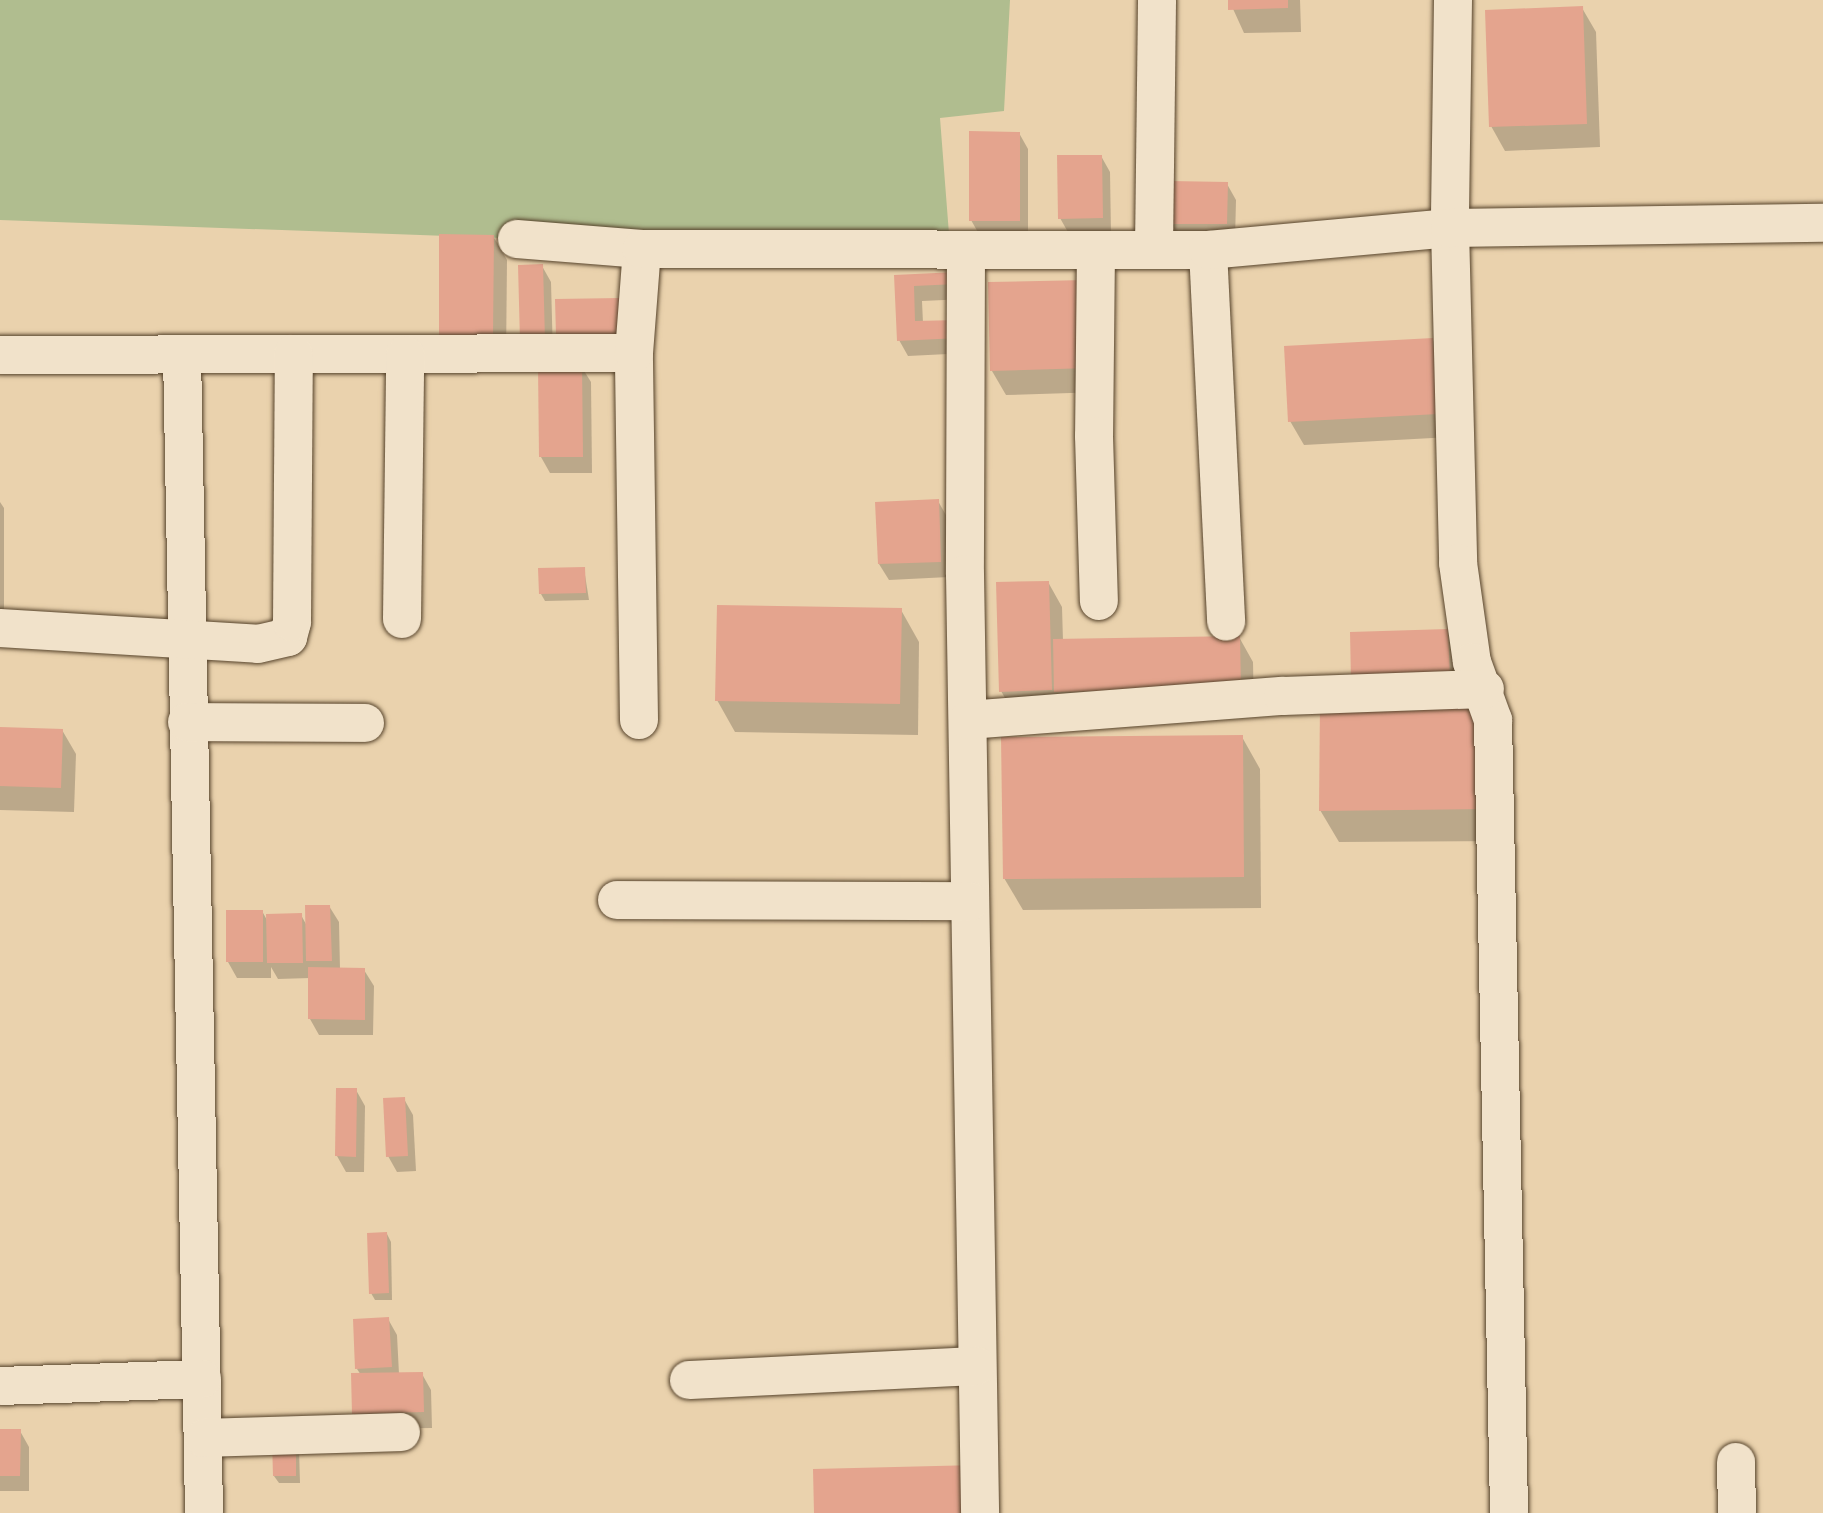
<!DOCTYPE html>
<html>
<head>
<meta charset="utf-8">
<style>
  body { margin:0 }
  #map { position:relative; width:1823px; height:1513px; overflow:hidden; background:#ead2ad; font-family:"IM FELL DW Pica",serif }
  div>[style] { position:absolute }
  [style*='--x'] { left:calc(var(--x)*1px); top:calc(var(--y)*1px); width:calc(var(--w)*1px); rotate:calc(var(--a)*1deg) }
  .green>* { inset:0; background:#b0bd8f }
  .shadow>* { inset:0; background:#0003 }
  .building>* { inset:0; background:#e4a48e }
  .roads { filter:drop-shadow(0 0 2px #56432b) drop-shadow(0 0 2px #56432b) }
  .minor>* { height:38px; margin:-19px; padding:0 19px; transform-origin:19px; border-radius:19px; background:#f1e2ca }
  span { translate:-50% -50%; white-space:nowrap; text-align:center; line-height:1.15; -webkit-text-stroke:5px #f1e2ca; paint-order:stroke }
</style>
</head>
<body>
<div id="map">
  <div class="green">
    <div style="clip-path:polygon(0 0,1010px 0,1004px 111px,940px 118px,949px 234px,642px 243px,0 220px)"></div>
  </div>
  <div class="shadow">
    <div style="clip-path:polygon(1229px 0,1300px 0,1301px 32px,1244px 33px)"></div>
    <div style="clip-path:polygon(1582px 8px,1596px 32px,1600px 147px,1505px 151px,1491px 126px)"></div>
    <div style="clip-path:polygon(1019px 133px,1028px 149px,1028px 236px,980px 236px,971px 220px)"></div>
    <div style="clip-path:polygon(1101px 156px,1110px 172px,1111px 234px,1069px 234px,1060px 218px)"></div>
    <div style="clip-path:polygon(1227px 184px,1236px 200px,1235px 240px,1180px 239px,1171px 223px)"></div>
    <div style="clip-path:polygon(493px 236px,507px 260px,506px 359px,455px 359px)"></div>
    <div style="clip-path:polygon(542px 266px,551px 282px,553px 357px,531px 357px)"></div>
    <div style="clip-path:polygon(956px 274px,966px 299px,922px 301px,923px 323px,958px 322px,968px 353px,908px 356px,899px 340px,896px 277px)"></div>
    <div style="clip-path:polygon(990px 284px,1102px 392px,1006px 395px,992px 371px)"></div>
    <div style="clip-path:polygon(1433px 340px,1446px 364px,1451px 437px,1304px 445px,1290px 421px)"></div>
    <div style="clip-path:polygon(581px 366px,591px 382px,592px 473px,550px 473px,541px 457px)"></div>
    <div style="clip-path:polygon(938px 501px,947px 517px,949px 577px,889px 580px,879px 564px)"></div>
    <div style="clip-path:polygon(0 502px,4px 508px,4px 631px,0 631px)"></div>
    <div style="clip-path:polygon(584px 569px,589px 600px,545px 601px,541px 594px)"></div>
    <div style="clip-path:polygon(1048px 582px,1062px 607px,1063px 641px,1239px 637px,1253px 662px,1254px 712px,1015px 715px,1001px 691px)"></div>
    <div style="clip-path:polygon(901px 610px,919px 642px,918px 735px,735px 732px,717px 700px)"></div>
    <div style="clip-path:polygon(1447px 630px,1456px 646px,1458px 694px,1362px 697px)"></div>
    <div style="clip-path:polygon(1479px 704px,1505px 841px,1339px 842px,1320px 810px)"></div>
    <div style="clip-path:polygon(0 729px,62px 730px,76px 754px,74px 812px,0 810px)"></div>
    <div style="clip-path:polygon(1242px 737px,1260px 769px,1261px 908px,1023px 910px,1004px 878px)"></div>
    <div style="clip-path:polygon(329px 906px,339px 922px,340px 969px,364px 970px,374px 986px,373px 1035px,319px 1035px,310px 1019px,310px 978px,278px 979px,271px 967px,271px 978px,237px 978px,228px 962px,262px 911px,268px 922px,301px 915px,307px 926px)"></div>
    <div style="clip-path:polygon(356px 1090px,365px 1106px,364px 1172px,346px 1172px,337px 1156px)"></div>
    <div style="clip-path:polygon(404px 1099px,413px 1115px,416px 1171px,397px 1172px,388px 1156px)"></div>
    <div style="clip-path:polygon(387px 1234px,391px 1242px,392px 1300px,375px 1300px,371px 1293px)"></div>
    <div style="clip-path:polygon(388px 1319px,397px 1335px,399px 1374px,422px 1374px,431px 1390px,432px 1428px,363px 1429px,353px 1413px,361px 1375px,357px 1369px)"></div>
    <div style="clip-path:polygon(0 1431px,20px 1431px,29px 1447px,29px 1491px,0 1491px)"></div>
    <div style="clip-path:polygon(299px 1449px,300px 1483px,279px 1483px,274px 1476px)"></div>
  </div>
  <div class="building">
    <div style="clip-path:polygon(1228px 0,1288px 0,1288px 8px,1228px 10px)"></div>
    <div style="clip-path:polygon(1583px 6px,1587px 124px,1489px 127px,1485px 10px)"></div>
    <div style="clip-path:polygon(969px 131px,1020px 132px,1020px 221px,969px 221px)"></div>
    <div style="clip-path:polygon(1057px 155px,1102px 155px,1103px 218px,1058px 219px)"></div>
    <div style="clip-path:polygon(1169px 181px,1228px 182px,1227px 224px,1169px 224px)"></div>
    <div style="clip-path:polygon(439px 234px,494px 235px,493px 335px,439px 335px)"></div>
    <div style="clip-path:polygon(543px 264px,545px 341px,520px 341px,518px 265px)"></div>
    <div style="clip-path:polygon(957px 272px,957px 284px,914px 286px,915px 321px,959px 320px,959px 338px,897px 341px,894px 275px)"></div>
    <div style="clip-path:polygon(1087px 280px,1089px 368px,990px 371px,988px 282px)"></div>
    <div style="clip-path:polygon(620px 298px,620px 334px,556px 335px,555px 299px)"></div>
    <div style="clip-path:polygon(1433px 338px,1438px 414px,1288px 422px,1284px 346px)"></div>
    <div style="clip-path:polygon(582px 364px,583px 457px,539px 457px,538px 365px)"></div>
    <div style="clip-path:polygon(939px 499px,941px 562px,878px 564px,875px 502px)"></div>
    <div style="clip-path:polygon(585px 567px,586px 593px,539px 594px,538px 568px)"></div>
    <div style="clip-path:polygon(1049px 581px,1052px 690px,999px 692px,996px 582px)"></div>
    <div style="clip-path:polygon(717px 605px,902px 608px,900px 704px,715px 701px)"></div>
    <div style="clip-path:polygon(1448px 629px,1450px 678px,1351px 681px,1350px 632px)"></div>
    <div style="clip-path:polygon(1240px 636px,1241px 688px,1054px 692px,1053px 639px)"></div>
    <div style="clip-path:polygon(1480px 702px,1487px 809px,1319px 811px,1320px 703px)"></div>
    <div style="clip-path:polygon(0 727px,63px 729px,61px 788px,0 786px)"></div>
    <div style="clip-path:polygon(1243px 735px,1244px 877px,1003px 879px,1001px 737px)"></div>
    <div style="clip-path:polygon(305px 905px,330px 905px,332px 961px,306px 961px)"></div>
    <div style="clip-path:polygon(226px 910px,263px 910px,263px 962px,226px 962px)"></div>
    <div style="clip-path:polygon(302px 913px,303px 963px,267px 963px,266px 914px)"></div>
    <div style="clip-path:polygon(308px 967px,365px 968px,365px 1020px,308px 1019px)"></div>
    <div style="clip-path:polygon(336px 1088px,357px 1088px,356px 1157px,335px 1156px)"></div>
    <div style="clip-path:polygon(405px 1097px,408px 1156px,386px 1157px,383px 1098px)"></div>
    <div style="clip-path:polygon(387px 1232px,389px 1293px,369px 1294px,367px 1233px)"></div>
    <div style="clip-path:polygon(389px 1317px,392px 1367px,355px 1369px,353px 1319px)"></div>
    <div style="clip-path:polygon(423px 1372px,424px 1412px,352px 1414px,351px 1373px)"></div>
    <div style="clip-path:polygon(0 1429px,21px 1429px,20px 1476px,0 1476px)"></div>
    <div style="clip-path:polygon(272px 1440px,296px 1440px,296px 1476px,273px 1476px)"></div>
    <div style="clip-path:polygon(977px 1465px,978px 1513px,814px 1513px,813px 1469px)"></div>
  </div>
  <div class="roads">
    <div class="minor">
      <div style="--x:1453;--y:0;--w:228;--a:90.8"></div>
      <div style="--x:1450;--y:228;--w:335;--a:88.6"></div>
      <div style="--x:1458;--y:563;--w:100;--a:82"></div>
      <div style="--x:1472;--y:662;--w:62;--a:70.1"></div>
      <div style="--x:1493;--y:720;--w:793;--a:88.84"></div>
      <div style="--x:517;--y:239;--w:125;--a:4.6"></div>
      <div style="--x:1154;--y:248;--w:248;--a:-89.3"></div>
      <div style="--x:1096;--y:250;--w:186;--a:90.6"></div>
      <div style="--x:1094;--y:436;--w:165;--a:88.3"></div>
      <div style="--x:1208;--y:250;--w:372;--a:87.2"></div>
      <div style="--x:966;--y:252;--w:322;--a:90.2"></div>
      <div style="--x:965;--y:574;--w:939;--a:89.08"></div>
      <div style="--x:182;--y:354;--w:1159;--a:88.91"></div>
      <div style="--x:0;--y:355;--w:634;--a:-0.18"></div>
      <div style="--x:402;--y:619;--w:264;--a:-89.3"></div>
      <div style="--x:0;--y:628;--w:258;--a:3.5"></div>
      <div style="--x:258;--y:644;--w:31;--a:-13"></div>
      <div style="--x:288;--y:637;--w:16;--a:-75"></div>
      <div style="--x:292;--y:622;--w:268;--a:-89.6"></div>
      <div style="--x:639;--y:720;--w:367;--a:-90.8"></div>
      <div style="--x:634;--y:353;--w:104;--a:-85.6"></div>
      <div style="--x:642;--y:249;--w:566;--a:0.1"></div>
      <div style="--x:1208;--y:250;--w:243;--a:-5.2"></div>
      <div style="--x:1450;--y:228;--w:373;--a:-0.8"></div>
      <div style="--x:968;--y:720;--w:316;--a:-4.4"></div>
      <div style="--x:1283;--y:696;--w:202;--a:-2"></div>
      <div style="--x:187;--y:722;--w:178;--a:0.3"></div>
      <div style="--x:617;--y:900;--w:353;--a:0.2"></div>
      <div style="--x:689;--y:1380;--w:288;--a:-2.8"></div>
      <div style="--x:0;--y:1386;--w:202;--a:-2"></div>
      <div style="--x:204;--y:1438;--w:197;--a:-1.7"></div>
      <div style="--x:1736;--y:1462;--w:51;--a:88.9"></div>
    </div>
  </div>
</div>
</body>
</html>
